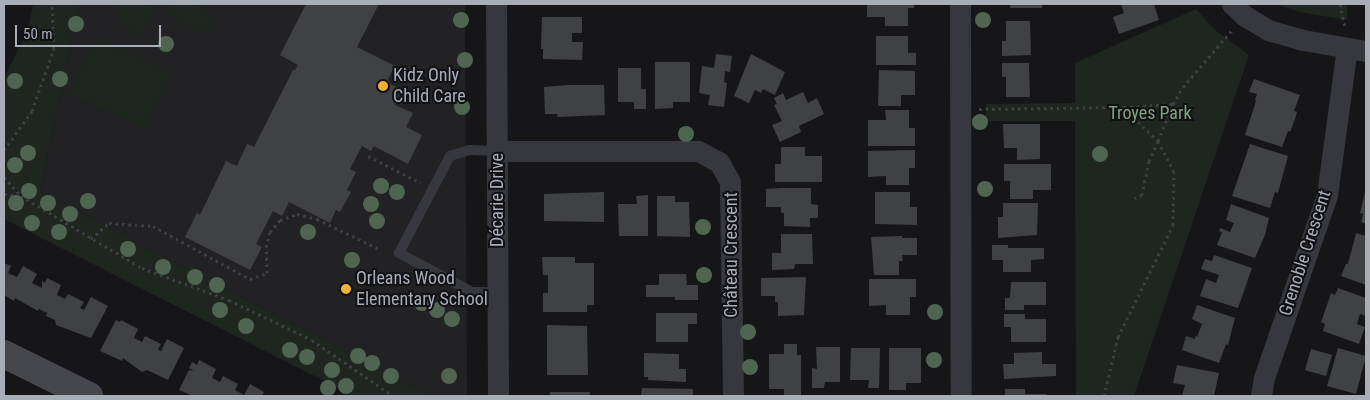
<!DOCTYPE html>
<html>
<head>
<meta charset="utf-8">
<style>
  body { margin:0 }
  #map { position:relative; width:1370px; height:400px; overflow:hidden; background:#161618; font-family:"Roboto Condensed",sans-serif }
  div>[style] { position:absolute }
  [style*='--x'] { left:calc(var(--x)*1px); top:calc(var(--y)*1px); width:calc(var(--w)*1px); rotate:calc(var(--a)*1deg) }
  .built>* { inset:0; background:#222225 }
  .green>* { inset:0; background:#1e261f }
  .building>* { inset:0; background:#404145 }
  .path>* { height:3px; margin-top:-1.5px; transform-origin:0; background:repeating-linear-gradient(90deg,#3d3f44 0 2.5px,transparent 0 6.5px) }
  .lane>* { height:10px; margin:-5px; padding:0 5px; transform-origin:5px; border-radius:5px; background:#37383d }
  .street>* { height:21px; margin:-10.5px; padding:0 10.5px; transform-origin:10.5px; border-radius:10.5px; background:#37383d }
  .secondary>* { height:28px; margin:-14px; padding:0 14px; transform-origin:14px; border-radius:14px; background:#45474d }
  .trees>* { width:16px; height:16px; margin:-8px; border-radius:50%; background:#506452 }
  .dots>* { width:14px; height:14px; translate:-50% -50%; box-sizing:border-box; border:2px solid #111113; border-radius:50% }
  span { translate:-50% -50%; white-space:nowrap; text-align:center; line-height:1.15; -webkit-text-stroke:4px #111113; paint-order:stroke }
  .poi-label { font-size:18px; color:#a8adb8 }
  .left { translate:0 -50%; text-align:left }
  .park-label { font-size:18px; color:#7fa381 }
  .street-label { font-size:18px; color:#a8adb8 }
  .frame { position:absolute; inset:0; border:5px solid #a8adb8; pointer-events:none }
  .scale { position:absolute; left:15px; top:25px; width:146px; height:22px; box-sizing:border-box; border:2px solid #a8adb8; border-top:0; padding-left:6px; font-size:15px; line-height:18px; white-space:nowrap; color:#a8adb8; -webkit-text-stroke:4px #111113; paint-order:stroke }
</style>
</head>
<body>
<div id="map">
  <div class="built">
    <div style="clip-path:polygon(79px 4px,465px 4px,467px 396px,432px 396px,40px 192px)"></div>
  </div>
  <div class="green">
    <div style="clip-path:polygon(33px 4px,79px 4px,40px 192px,432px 396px,354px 396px,4px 219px,4px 78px,28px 30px)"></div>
    <div style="clip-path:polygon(117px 4px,150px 4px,156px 14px,143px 32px,135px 37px,119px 22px)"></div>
    <div style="clip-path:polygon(171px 4px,191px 4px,205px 11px,211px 18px,214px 27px,203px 34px,180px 23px,171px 13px)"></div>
    <div style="clip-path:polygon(1277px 4px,1347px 4px,1347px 20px,1299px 12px)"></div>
    <div style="clip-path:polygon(1196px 9px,1215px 30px,1249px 55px,1134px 396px,1076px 396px,1075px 121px,986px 121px,986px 104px,1075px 103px,1075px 63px)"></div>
    <div style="clip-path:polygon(95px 37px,172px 73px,146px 130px,68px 94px)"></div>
  </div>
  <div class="building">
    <div style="clip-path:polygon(306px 4px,379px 4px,357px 47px,395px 66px,388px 79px,390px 84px,402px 90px,395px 105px,413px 113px,406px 127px,422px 135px,408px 164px,374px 146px,371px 151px,362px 146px,350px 169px,356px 172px,347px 190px,351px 192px,340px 212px,336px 210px,330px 223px,289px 202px,282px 216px,273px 211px,256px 244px,262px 247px,250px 270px,185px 237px,197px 213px,200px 215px,226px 161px,237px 166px,247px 144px,254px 147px,293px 70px,295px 70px,298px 65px,280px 55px)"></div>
    <div style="clip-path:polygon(867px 4px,914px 4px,914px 8px,908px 8px,908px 26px,885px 26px,885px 17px,867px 17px)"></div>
    <div style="clip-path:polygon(1010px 4px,1042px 4px,1042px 8px,1010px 8px)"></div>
    <div style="clip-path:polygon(1121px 4px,1154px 4px,1159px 20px,1119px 34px,1113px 17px,1124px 13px)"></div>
    <div style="clip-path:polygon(542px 17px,582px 17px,582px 33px,572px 33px,572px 42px,583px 42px,582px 60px,543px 59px,543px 49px,541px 49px)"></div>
    <div style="clip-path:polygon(1006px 21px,1030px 21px,1031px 55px,1002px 56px,1002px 41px,1006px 41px)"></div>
    <div style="clip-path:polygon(876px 36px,908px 36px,908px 53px,916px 53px,916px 65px,876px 65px)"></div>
    <div style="clip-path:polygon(716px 54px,732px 56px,730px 72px,725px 71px,724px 82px,727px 83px,724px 107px,708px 105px,710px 95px,699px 93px,702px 66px,714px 68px)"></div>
    <div style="clip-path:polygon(751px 54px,785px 72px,775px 95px,763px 89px,761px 93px,755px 90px,749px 103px,734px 96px)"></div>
    <div style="clip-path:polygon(655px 62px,690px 62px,690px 102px,673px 102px,673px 108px,655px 109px)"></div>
    <div style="clip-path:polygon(1002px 63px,1029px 63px,1030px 97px,1006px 97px,1006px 77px,1002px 77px)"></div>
    <div style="clip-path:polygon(618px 68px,641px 68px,641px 89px,646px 89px,646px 109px,634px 109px,634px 102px,618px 102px)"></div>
    <div style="clip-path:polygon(879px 70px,915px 71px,915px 95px,901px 95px,901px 106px,878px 106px)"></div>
    <div style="clip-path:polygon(1254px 79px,1300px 95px,1294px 111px,1297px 112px,1295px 119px,1290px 132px,1288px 131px,1282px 147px,1245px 135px,1256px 101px,1255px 100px,1257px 94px,1249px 92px)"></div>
    <div style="clip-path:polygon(567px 85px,604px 85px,605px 115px,558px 117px,557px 114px,545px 114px,544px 87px)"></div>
    <div style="clip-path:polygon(803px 92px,808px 103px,817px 98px,824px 114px,799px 126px,801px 132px,780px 142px,772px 125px,782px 121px,774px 105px,777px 104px,774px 98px,783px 93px,786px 100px)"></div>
    <div style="clip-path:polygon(885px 110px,909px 110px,909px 128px,915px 128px,915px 146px,868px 146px,868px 120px,886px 120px)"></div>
    <div style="clip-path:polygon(1003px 124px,1040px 124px,1040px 159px,1017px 160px,1017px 148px,1004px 148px)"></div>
    <div style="clip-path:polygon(1250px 144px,1288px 156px,1278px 193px,1275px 192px,1270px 208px,1232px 196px)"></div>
    <div style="clip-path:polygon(781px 147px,805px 147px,805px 156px,822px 156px,822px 182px,775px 182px,775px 164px,781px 164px)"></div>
    <div style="clip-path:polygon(915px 150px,915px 168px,909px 168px,909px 185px,886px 185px,886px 176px,868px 177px,868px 151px)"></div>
    <div style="clip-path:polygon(1004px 164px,1051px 164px,1051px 190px,1033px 190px,1033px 199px,1010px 199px,1010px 181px,1004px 181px)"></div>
    <div style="clip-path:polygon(781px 188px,811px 188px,811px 204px,818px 205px,818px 218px,810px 218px,810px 227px,784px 226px,784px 213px,781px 213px,781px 207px,766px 207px,766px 189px)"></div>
    <div style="clip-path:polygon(1366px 188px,1366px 224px,1361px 222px,1363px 214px,1360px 213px)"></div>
    <div style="clip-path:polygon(604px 192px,604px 222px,544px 221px,544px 194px)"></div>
    <div style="clip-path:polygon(875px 192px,910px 192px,910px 207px,917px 207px,917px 225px,875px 224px)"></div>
    <div style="clip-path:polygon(648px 195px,648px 236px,619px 236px,618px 204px,637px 204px,636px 196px)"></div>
    <div style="clip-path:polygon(657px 196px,675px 196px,675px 202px,689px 202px,690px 237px,657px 236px)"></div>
    <div style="clip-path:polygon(1003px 203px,1038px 203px,1037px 235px,998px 238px,998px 217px,1003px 217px)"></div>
    <div style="clip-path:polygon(1231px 204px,1269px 218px,1265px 235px,1255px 258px,1217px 245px,1222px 232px,1219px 231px,1220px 228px,1230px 232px,1234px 223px,1226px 220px)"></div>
    <div style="clip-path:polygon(1356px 233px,1366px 236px,1366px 285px,1341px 276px,1346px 264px,1348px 264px)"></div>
    <div style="clip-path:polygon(781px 234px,812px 234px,813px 264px,795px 264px,794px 269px,772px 270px,772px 253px,781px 253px)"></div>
    <div style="clip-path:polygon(902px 236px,902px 238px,917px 238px,917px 255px,902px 255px,903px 261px,899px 261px,899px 275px,874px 275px,871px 237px)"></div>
    <div style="clip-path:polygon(992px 245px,1008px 245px,1008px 248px,1044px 248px,1044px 259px,1031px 260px,1031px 272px,1003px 272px,1003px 260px,992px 260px)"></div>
    <div style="clip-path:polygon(1214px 255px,1252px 268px,1238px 308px,1200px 296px,1206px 279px,1216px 283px,1219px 275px,1201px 269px,1205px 259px,1212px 261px)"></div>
    <div style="clip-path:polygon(542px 257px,575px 257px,575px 263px,594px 263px,594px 305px,587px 305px,587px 312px,543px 312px,543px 293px,548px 293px,548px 275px,543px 275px)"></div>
    <div style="clip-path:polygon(4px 263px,11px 266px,8px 273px,17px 277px,23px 266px,37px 274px,32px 283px,42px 288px,42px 281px,45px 283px,47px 278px,61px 285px,57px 295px,65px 299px,68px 294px,84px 302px,80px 308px,84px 310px,91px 297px,108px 306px,91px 338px,56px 325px,55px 320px,46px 316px,47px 313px,39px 309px,38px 311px,15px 298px,14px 301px,4px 295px)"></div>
    <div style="clip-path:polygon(659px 274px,686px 274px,687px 285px,698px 285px,698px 300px,675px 300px,675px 297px,646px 297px,646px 285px,659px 285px)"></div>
    <div style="clip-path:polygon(806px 277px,804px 315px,778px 316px,778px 302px,775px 302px,775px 296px,761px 296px,761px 278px)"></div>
    <div style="clip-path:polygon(869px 279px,916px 279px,916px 297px,910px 297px,910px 315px,886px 315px,886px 305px,869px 306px)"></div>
    <div style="clip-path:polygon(1011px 282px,1046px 282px,1046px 305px,1024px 305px,1024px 310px,1005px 310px,1005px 298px,1010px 298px)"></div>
    <div style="clip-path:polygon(1338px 288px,1366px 298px,1366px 316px,1360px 314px,1357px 324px,1365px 327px,1359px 344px,1323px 331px,1325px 324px,1321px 322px,1327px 305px,1331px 293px,1335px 295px)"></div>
    <div style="clip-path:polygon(1197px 305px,1235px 318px,1228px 345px,1226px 344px,1219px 363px,1182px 350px,1186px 336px,1195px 339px,1195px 336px,1197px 337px,1202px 324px,1192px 319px)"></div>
    <div style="clip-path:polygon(656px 313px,697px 313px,697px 324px,688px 324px,688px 342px,656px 342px)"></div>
    <div style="clip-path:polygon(1004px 314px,1025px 314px,1025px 319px,1046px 319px,1046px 342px,1011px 342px,1011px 327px,1004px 327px)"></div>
    <div style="clip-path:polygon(116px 320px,120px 322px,121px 320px,138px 329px,134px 338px,142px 342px,145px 336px,161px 344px,158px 349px,161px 351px,167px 339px,184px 348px,168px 380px,147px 370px,142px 372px,123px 358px,122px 361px,100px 351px)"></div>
    <div style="clip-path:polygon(547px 325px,587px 326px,588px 375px,547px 375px)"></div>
    <div style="clip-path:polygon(784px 344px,797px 344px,797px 355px,801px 355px,801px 395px,784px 395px,784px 389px,769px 389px,769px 354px,784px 354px)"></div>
    <div style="clip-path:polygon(816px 347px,840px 347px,840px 382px,825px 382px,824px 388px,812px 388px,812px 368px,817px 369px)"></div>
    <div style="clip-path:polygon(851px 348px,880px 348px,879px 388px,868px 388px,869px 380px,850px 380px)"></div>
    <div style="clip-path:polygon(889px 348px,921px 348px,921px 383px,906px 383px,906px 390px,889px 390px)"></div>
    <div style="clip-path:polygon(1338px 348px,1366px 356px,1356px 394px,1327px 386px)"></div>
    <div style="clip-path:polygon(1311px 349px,1332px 355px,1326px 376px,1305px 370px)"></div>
    <div style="clip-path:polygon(1042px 352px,1042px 364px,1056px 364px,1056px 376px,1004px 379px,1003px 364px,1014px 364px,1014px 353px)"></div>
    <div style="clip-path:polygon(644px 353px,679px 354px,679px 369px,686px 369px,686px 382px,648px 380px,648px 377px,644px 377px)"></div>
    <div style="clip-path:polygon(199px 360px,216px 369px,212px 378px,220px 382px,223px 376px,238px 384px,235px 390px,244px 395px,250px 384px,264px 392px,262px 396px,193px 396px,179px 390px,189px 370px,194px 371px,189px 368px,192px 362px,197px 365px)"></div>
    <div style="clip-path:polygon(1177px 365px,1219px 373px,1214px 396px,1182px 396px,1185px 385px,1173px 383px)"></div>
    <div style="clip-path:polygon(642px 388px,693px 389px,693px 396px,641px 396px)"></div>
    <div style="clip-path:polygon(1005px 389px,1025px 389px,1025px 394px,1047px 394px,1047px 396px,1005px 396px)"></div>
    <div style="clip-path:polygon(550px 392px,590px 392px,590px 396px,550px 396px)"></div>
  </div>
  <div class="path">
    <div style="--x:1340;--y:4;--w:25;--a:78"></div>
    <div style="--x:1124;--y:108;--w:47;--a:44.1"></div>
    <div style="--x:1158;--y:141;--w:22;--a:114"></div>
    <div style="--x:1149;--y:161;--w:35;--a:102"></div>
    <div style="--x:1142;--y:195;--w:8;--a:157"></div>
    <div style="--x:979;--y:109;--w:145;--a:-0.8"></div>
    <div style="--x:1124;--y:107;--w:49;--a:-3.5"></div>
    <div style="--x:4;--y:150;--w:48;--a:-54.3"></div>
    <div style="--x:32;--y:111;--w:67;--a:-70.8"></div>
    <div style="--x:54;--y:48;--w:44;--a:-92.6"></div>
    <div style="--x:368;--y:156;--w:59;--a:27"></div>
    <div style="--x:4;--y:177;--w:24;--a:48"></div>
    <div style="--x:4;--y:194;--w:17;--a:7"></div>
    <div style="--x:21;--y:196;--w:141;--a:30.8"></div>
    <div style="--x:142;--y:268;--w:93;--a:20.2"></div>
    <div style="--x:229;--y:300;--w:92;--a:25.7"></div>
    <div style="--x:312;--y:340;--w:98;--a:34.7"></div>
    <div style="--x:91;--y:239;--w:24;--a:-42"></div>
    <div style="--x:109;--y:223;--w:44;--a:3.9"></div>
    <div style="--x:153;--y:226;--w:111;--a:28.7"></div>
    <div style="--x:250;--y:279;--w:18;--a:-19"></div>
    <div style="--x:267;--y:273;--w:26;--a:-92"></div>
    <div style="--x:266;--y:247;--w:16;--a:-75"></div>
    <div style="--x:270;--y:232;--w:16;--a:-50"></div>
    <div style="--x:280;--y:220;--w:18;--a:-19"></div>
    <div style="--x:297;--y:214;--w:21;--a:14"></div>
    <div style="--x:317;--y:219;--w:71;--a:25.8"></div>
    <div style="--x:1104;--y:396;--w:61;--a:-76.7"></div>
    <div style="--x:1118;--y:337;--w:125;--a:-63.8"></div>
    <div style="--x:1173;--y:225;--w:53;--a:-88.9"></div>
    <div style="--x:1174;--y:172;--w:35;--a:-117"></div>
    <div style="--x:1158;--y:141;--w:40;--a:-68"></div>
    <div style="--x:1173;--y:104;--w:20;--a:-60"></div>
    <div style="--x:1183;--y:87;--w:77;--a:-49.2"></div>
  </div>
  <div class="lane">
    <div style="--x:497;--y:292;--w:25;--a:180"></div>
    <div style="--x:472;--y:292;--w:83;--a:-151.9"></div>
    <div style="--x:399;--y:253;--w:110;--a:-62.3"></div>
    <div style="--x:450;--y:156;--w:21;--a:-17"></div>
    <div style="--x:470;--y:150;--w:27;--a:2"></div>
  </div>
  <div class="street">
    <div style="--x:496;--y:4;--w:392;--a:89.7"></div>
    <div style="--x:960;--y:4;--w:392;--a:89.9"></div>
    <div style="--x:1232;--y:4;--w:18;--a:43"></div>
    <div style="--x:1245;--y:16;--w:27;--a:31"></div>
    <div style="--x:1268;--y:30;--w:36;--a:16"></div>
    <div style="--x:1303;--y:40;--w:64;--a:9.9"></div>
    <div style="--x:497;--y:151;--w:201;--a:0"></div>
    <div style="--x:698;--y:151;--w:24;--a:28"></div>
    <div style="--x:719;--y:162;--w:23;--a:61"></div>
    <div style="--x:730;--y:182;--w:214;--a:89.2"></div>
    <div style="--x:1261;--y:396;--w:18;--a:-81"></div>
    <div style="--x:1264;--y:378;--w:194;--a:-71"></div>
    <div style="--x:1327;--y:195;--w:148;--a:-82.3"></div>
  </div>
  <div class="secondary">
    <div style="--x:4;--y:354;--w:95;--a:26.3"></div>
  </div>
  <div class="trees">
    <div style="left:461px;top:20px"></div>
    <div style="left:983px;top:20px"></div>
    <div style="left:76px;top:24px"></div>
    <div style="left:166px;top:44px"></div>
    <div style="left:465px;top:60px"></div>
    <div style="left:60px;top:79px"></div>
    <div style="left:15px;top:81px"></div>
    <div style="left:462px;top:107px"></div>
    <div style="left:980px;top:122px"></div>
    <div style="left:686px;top:134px"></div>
    <div style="left:28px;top:153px"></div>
    <div style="left:1100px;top:154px"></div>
    <div style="left:15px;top:165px"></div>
    <div style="left:381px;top:186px"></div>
    <div style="left:985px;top:189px"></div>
    <div style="left:29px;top:191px"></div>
    <div style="left:397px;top:192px"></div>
    <div style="left:88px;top:201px"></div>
    <div style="left:16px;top:203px"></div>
    <div style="left:48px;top:203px"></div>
    <div style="left:371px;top:204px"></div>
    <div style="left:70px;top:214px"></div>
    <div style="left:377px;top:221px"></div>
    <div style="left:32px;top:223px"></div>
    <div style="left:703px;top:227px"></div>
    <div style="left:59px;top:232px"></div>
    <div style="left:308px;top:232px"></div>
    <div style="left:128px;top:249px"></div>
    <div style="left:352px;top:260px"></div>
    <div style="left:163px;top:267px"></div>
    <div style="left:704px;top:275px"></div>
    <div style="left:195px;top:277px"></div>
    <div style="left:217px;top:285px"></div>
    <div style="left:422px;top:303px"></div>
    <div style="left:220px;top:310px"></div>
    <div style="left:437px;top:310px"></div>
    <div style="left:935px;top:312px"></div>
    <div style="left:452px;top:319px"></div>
    <div style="left:246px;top:326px"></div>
    <div style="left:748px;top:332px"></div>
    <div style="left:290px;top:350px"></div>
    <div style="left:358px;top:356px"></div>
    <div style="left:307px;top:357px"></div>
    <div style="left:934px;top:360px"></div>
    <div style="left:372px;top:363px"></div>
    <div style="left:750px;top:367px"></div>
    <div style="left:332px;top:370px"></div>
    <div style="left:391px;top:376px"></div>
    <div style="left:449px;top:376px"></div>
    <div style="left:346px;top:386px"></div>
    <div style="left:328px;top:388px"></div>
  </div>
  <div class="dots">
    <div style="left:383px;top:86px;background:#f2b134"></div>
    <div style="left:346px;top:289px;background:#f2b134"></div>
  </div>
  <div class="poi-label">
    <span class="left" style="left:393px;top:86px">Kidz Only<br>Child Care</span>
    <span class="left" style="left:356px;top:289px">Orleans Wood<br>Elementary School</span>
  </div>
  <div class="park-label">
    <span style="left:1150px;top:113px">Troyes Park</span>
  </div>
  <div class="street-label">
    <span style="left:497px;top:200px;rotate:-90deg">Décarie Drive</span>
    <span style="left:1305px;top:253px;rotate:-72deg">Grenoble Crescent</span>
    <span style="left:731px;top:255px;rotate:-90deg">Château Crescent</span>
  </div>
  <div class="frame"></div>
  <div class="scale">50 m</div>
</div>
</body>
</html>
